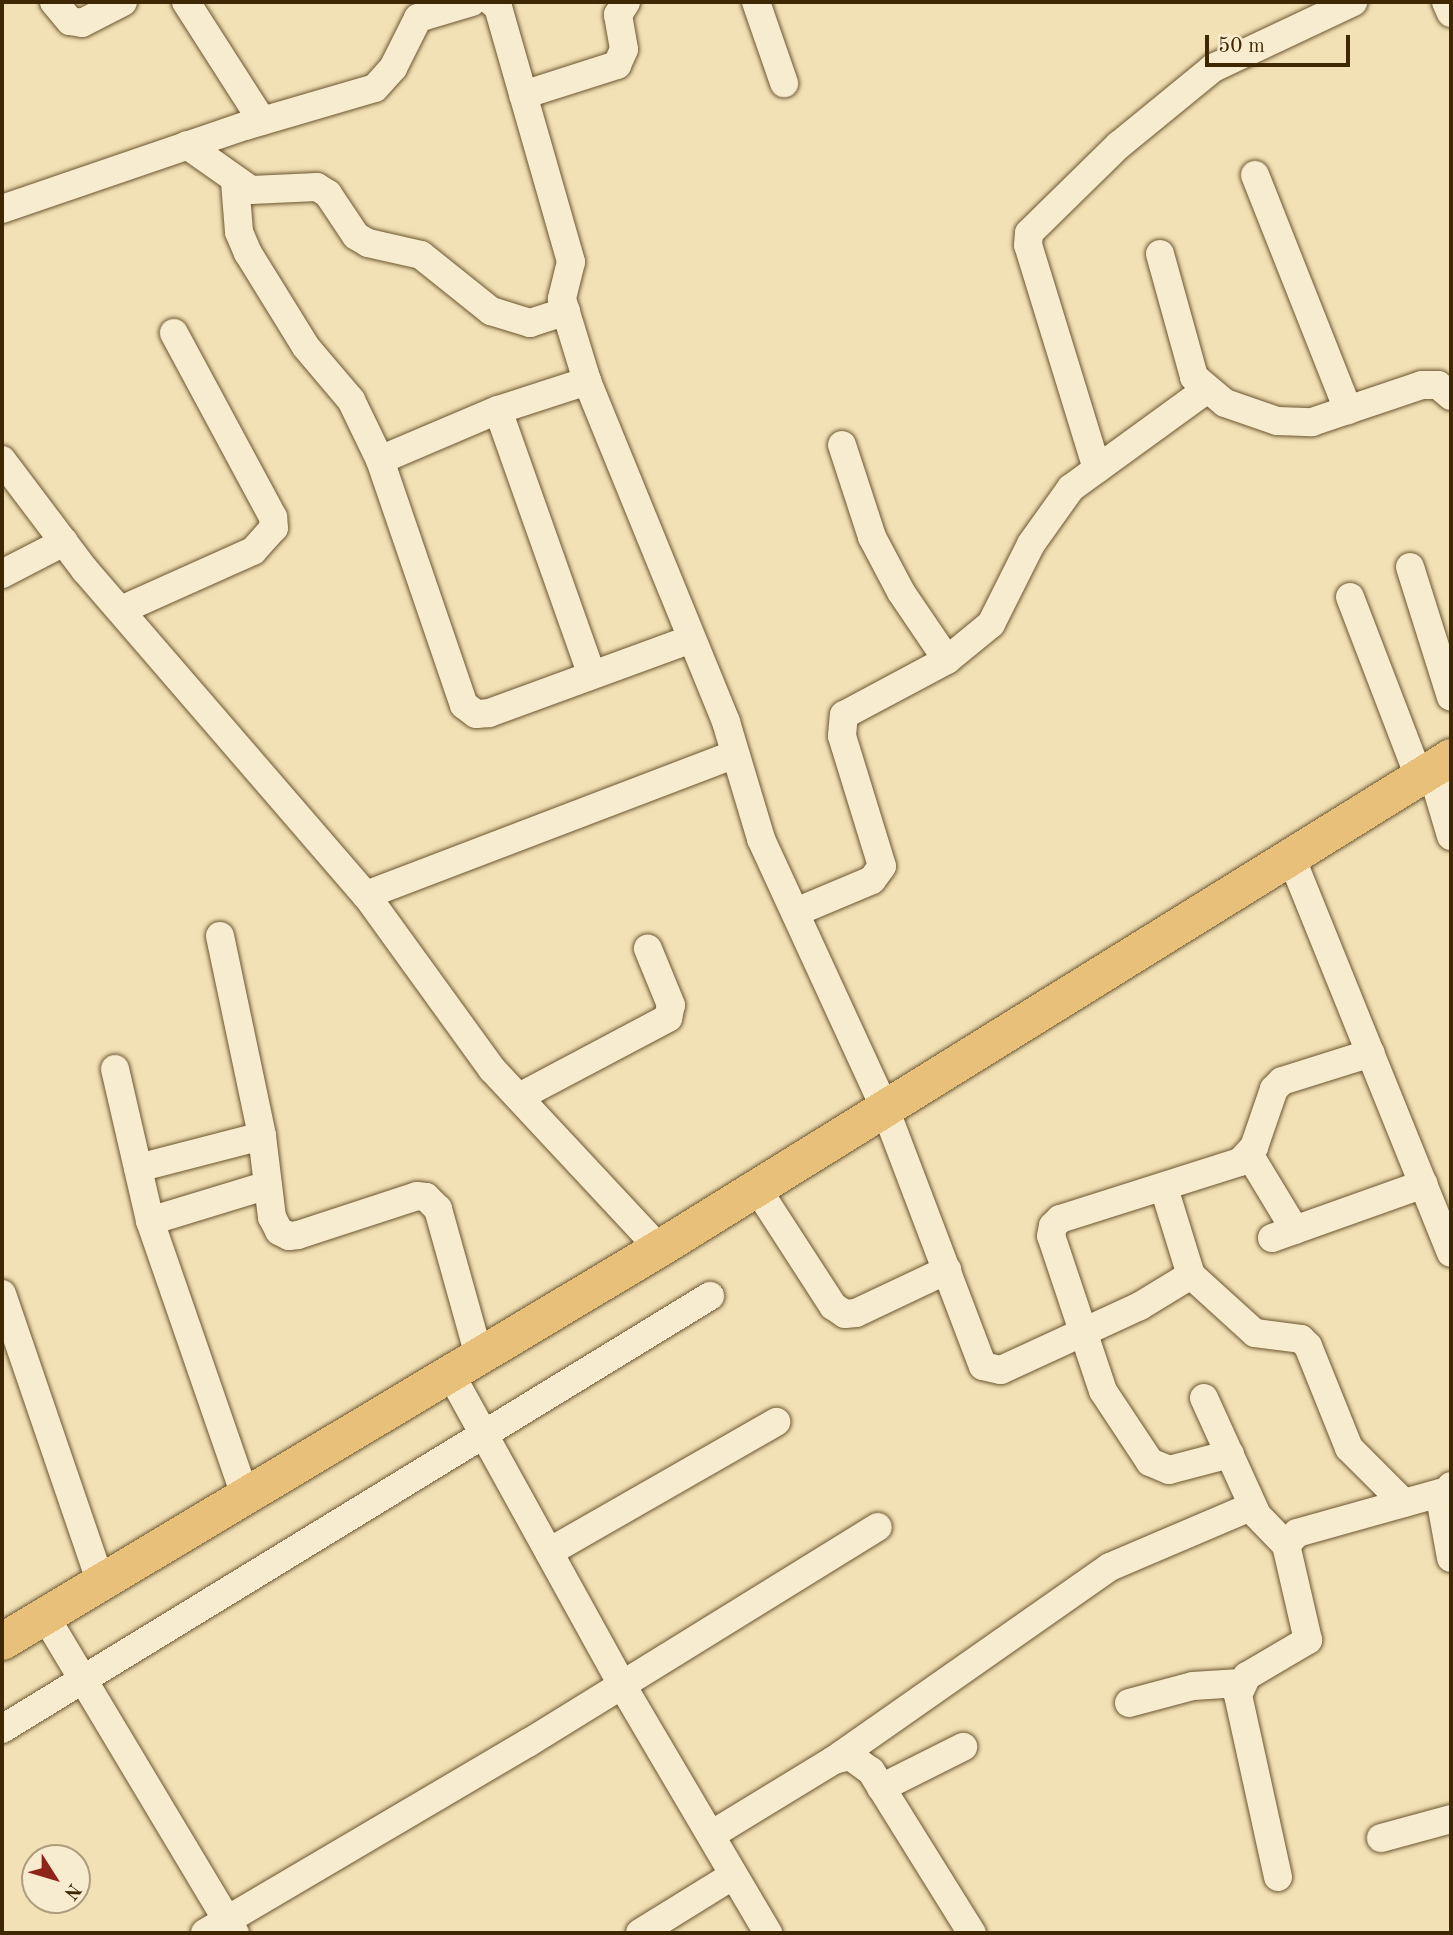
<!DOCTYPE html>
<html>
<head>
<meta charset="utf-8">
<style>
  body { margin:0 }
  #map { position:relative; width:1453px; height:1935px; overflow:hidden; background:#f2e1b5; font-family:"Old Standard TT",serif }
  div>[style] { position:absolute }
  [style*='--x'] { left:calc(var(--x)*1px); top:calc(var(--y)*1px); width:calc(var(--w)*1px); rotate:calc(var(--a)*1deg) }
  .roads { filter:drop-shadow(0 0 2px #6b5630) drop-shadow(0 0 2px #6b5630) }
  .minor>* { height:28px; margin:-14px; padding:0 14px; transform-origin:14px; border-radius:14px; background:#f7eccf }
  .major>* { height:37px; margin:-18.5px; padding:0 18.5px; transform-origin:18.5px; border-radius:18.5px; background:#e9c07a }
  span { translate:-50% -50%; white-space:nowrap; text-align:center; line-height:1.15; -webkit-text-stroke:7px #f7eccf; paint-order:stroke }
  .frame { position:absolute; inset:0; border:4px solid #3e2703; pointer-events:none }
  .north { position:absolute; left:21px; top:1844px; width:70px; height:70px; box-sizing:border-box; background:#f7eccf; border:2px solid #ad9d7d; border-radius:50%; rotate:127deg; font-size:19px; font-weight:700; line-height:28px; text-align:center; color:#3e2703 }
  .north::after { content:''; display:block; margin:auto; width:24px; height:32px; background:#8f2418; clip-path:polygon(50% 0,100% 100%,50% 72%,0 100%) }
  .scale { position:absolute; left:1205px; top:35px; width:145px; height:32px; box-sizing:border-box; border:4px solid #3e2703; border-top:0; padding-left:9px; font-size:21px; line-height:24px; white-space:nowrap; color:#3e2703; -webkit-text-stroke:5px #f7eccf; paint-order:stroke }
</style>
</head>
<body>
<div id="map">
  <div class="roads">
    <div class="minor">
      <div style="--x:54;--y:2;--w:25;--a:50"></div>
      <div style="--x:70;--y:21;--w:12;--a:9"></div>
      <div style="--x:82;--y:23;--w:46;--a:-27.1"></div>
      <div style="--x:186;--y:2;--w:141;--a:57.4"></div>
      <div style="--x:492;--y:2;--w:8;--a:40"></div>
      <div style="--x:498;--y:7;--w:265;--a:74"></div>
      <div style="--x:571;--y:262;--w:38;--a:104"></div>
      <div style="--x:562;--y:299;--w:86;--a:73"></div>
      <div style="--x:587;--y:381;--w:368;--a:67.8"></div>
      <div style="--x:726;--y:722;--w:122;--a:73.3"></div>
      <div style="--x:761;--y:839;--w:294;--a:65.3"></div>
      <div style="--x:884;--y:1106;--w:278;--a:69.2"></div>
      <div style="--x:983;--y:1366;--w:18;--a:13"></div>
      <div style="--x:1001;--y:1370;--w:153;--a:-24.7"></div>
      <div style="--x:1140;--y:1306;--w:60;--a:-31.3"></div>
      <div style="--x:756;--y:2;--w:86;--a:70.9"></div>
      <div style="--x:1446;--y:2;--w:12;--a:66"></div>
      <div style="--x:523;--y:95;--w:99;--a:-17.7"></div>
      <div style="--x:617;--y:65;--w:17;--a:-66"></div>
      <div style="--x:624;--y:49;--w:35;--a:-100"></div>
      <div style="--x:618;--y:15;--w:15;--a:-58"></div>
      <div style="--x:187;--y:145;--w:78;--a:35.1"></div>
      <div style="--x:251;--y:190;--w:66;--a:-2.6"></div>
      <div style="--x:317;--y:187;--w:13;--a:32"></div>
      <div style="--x:328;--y:194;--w:50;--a:56.3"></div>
      <div style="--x:356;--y:236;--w:14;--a:30"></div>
      <div style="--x:368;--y:243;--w:54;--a:12.8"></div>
      <div style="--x:421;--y:255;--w:90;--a:38.7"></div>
      <div style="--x:491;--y:311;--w:41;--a:17.1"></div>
      <div style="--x:530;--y:323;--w:38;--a:-18"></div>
      <div style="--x:1255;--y:175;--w:253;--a:68.4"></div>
      <div style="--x:235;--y:182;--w:50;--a:85.4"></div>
      <div style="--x:239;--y:232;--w:23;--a:67"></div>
      <div style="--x:248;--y:253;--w:110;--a:58.3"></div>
      <div style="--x:306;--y:347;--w:70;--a:49.7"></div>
      <div style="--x:351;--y:400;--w:67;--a:64.2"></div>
      <div style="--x:380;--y:460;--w:259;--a:71.1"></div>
      <div style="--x:464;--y:705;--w:15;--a:37"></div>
      <div style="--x:476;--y:714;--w:13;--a:-4"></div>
      <div style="--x:489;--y:713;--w:215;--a:-20.1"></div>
      <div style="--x:2;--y:209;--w:257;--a:-18.9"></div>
      <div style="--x:245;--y:126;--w:135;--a:-16.3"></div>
      <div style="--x:375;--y:88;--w:27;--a:-48"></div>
      <div style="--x:393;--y:68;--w:56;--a:-63.4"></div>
      <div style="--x:418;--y:18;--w:56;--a:-16.5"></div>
      <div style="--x:1160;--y:254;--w:128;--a:74.5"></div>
      <div style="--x:1194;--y:377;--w:40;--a:40"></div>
      <div style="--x:1225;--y:403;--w:55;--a:19.1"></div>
      <div style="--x:1277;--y:421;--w:35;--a:2"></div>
      <div style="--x:1312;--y:422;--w:116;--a:-18.6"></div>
      <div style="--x:1422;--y:385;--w:16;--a:0"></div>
      <div style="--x:1438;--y:385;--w:17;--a:40"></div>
      <div style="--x:498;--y:410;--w:281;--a:70.5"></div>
      <div style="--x:842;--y:445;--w:97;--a:71.9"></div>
      <div style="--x:872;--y:537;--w:62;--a:62.2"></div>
      <div style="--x:901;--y:592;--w:82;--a:55.9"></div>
      <div style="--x:2;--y:460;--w:138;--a:53"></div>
      <div style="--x:85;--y:570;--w:430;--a:49.2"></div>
      <div style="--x:366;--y:895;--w:215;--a:54.1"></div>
      <div style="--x:492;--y:1069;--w:245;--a:47"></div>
      <div style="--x:380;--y:460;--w:128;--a:-23"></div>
      <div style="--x:498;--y:410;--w:94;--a:-18"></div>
      <div style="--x:1097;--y:469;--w:234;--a:-107.1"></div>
      <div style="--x:1028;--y:245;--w:12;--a:-85"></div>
      <div style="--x:1029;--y:233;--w:126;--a:-44.4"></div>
      <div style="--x:1119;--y:145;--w:122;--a:-39.3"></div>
      <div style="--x:1213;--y:68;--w:155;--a:-25.2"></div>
      <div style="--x:1410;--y:567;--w:136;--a:72.5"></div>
      <div style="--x:2;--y:574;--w:70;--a:-27.3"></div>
      <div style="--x:1350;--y:597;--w:193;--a:69"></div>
      <div style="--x:121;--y:610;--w:145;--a:-24.1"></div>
      <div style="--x:253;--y:551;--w:31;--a:-48"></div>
      <div style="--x:274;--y:528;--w:11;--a:-95"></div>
      <div style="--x:273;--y:517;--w:209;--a:-118.3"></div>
      <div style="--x:1431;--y:769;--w:70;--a:73.4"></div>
      <div style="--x:1291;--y:857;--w:427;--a:68"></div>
      <div style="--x:366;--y:895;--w:395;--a:-20.9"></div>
      <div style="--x:796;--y:912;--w:82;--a:-22.8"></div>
      <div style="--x:872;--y:880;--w:17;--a:-54"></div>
      <div style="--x:882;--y:866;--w:136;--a:-107.1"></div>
      <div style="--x:842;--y:736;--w:21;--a:-85"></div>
      <div style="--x:844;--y:715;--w:117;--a:-28.1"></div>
      <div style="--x:947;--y:660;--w:57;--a:-39.3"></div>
      <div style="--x:991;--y:624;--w:89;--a:-63.4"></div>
      <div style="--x:1031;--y:544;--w:69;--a:-54.5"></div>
      <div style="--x:1071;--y:488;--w:167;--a:-36"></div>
      <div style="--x:220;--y:936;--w:204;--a:78.1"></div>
      <div style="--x:262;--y:1136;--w:82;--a:83"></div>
      <div style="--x:272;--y:1217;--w:16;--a:63"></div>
      <div style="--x:279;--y:1231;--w:11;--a:27"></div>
      <div style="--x:289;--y:1236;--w:9;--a:-6"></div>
      <div style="--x:298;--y:1235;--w:125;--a:-18.1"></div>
      <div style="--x:417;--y:1196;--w:9;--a:6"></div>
      <div style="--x:426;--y:1197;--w:17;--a:45"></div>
      <div style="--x:438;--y:1209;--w:153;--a:74.4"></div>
      <div style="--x:115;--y:1069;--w:156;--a:77"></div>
      <div style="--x:150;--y:1221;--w:291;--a:70.9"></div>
      <div style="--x:519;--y:1097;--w:169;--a:-27.9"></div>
      <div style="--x:668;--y:1018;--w:13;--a:-77"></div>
      <div style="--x:671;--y:1005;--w:61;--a:-112.3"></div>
      <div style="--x:1249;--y:1154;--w:89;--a:58.8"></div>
      <div style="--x:138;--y:1168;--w:128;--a:-14.5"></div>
      <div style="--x:756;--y:1187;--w:142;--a:57.1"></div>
      <div style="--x:833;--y:1306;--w:14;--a:34"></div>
      <div style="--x:845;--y:1314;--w:11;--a:-5"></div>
      <div style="--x:856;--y:1313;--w:101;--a:-25.3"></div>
      <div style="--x:1164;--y:1188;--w:91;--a:72.8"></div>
      <div style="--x:1191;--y:1275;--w:86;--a:42.2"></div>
      <div style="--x:1255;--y:1333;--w:46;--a:7.4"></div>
      <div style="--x:1301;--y:1339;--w:10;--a:45"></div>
      <div style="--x:1308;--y:1346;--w:110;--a:68.1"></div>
      <div style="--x:1349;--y:1448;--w:78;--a:45"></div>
      <div style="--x:150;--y:1221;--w:123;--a:-17"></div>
      <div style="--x:1272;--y:1238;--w:161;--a:-19.6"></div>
      <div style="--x:2;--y:1294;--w:305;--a:71.1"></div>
      <div style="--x:450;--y:1373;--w:356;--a:61.1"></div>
      <div style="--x:622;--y:1685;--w:288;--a:59.5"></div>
      <div style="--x:1204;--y:1398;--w:128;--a:65.6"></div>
      <div style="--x:1257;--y:1515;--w:42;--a:46"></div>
      <div style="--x:1230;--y:1454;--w:63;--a:165.3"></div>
      <div style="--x:1169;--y:1470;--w:21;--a:-157"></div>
      <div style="--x:1150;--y:1462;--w:85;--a:-123.5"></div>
      <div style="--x:1103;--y:1391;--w:163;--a:-108.5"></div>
      <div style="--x:1051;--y:1236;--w:10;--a:-79"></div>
      <div style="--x:1053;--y:1226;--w:10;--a:-45"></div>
      <div style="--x:1060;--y:1219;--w:189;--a:-17.6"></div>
      <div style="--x:1240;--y:1162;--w:21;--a:-47"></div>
      <div style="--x:1254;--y:1147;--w:61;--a:-71"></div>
      <div style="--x:1274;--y:1089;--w:11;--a:-45"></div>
      <div style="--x:1282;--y:1081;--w:93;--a:-17.5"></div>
      <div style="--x:1451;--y:1486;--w:20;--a:120"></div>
      <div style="--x:1441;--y:1503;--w:56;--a:79.7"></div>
      <div style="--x:549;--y:1552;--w:262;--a:-29.8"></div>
      <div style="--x:45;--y:1616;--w:370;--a:59.1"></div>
      <div style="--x:1129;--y:1703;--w:66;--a:-14.9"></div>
      <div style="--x:1193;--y:1686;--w:47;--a:-3.7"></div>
      <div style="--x:2;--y:1729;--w:830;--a:-31.45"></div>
      <div style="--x:834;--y:1760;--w:337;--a:-35"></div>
      <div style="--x:1110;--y:1567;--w:155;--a:-23.1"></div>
      <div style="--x:881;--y:1788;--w:92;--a:-26.6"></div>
      <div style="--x:711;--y:1835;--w:144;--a:-31.4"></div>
      <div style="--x:834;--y:1760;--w:16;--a:-14"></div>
      <div style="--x:850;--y:1756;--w:26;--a:36"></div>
      <div style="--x:871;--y:1771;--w:191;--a:58.1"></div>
      <div style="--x:1381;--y:1838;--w:73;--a:-15.2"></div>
      <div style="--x:1278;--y:1877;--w:186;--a:-102.4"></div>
      <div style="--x:1238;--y:1695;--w:21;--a:-65"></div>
      <div style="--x:1247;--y:1676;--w:71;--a:-30.5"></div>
      <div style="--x:1308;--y:1640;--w:98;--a:-103"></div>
      <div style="--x:1286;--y:1545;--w:16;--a:-47"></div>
      <div style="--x:1297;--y:1533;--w:153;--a:-15.6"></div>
      <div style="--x:205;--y:1933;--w:375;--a:-30.5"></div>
      <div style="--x:528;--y:1743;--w:411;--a:-31.7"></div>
      <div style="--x:640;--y:1933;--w:110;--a:-31.7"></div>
    </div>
    <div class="major">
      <div style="--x:2;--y:1641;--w:766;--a:-30.89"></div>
      <div style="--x:659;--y:1248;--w:932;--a:-31.8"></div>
    </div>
  </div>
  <div class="frame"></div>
  <div class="north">N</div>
  <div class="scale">50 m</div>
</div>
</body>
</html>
